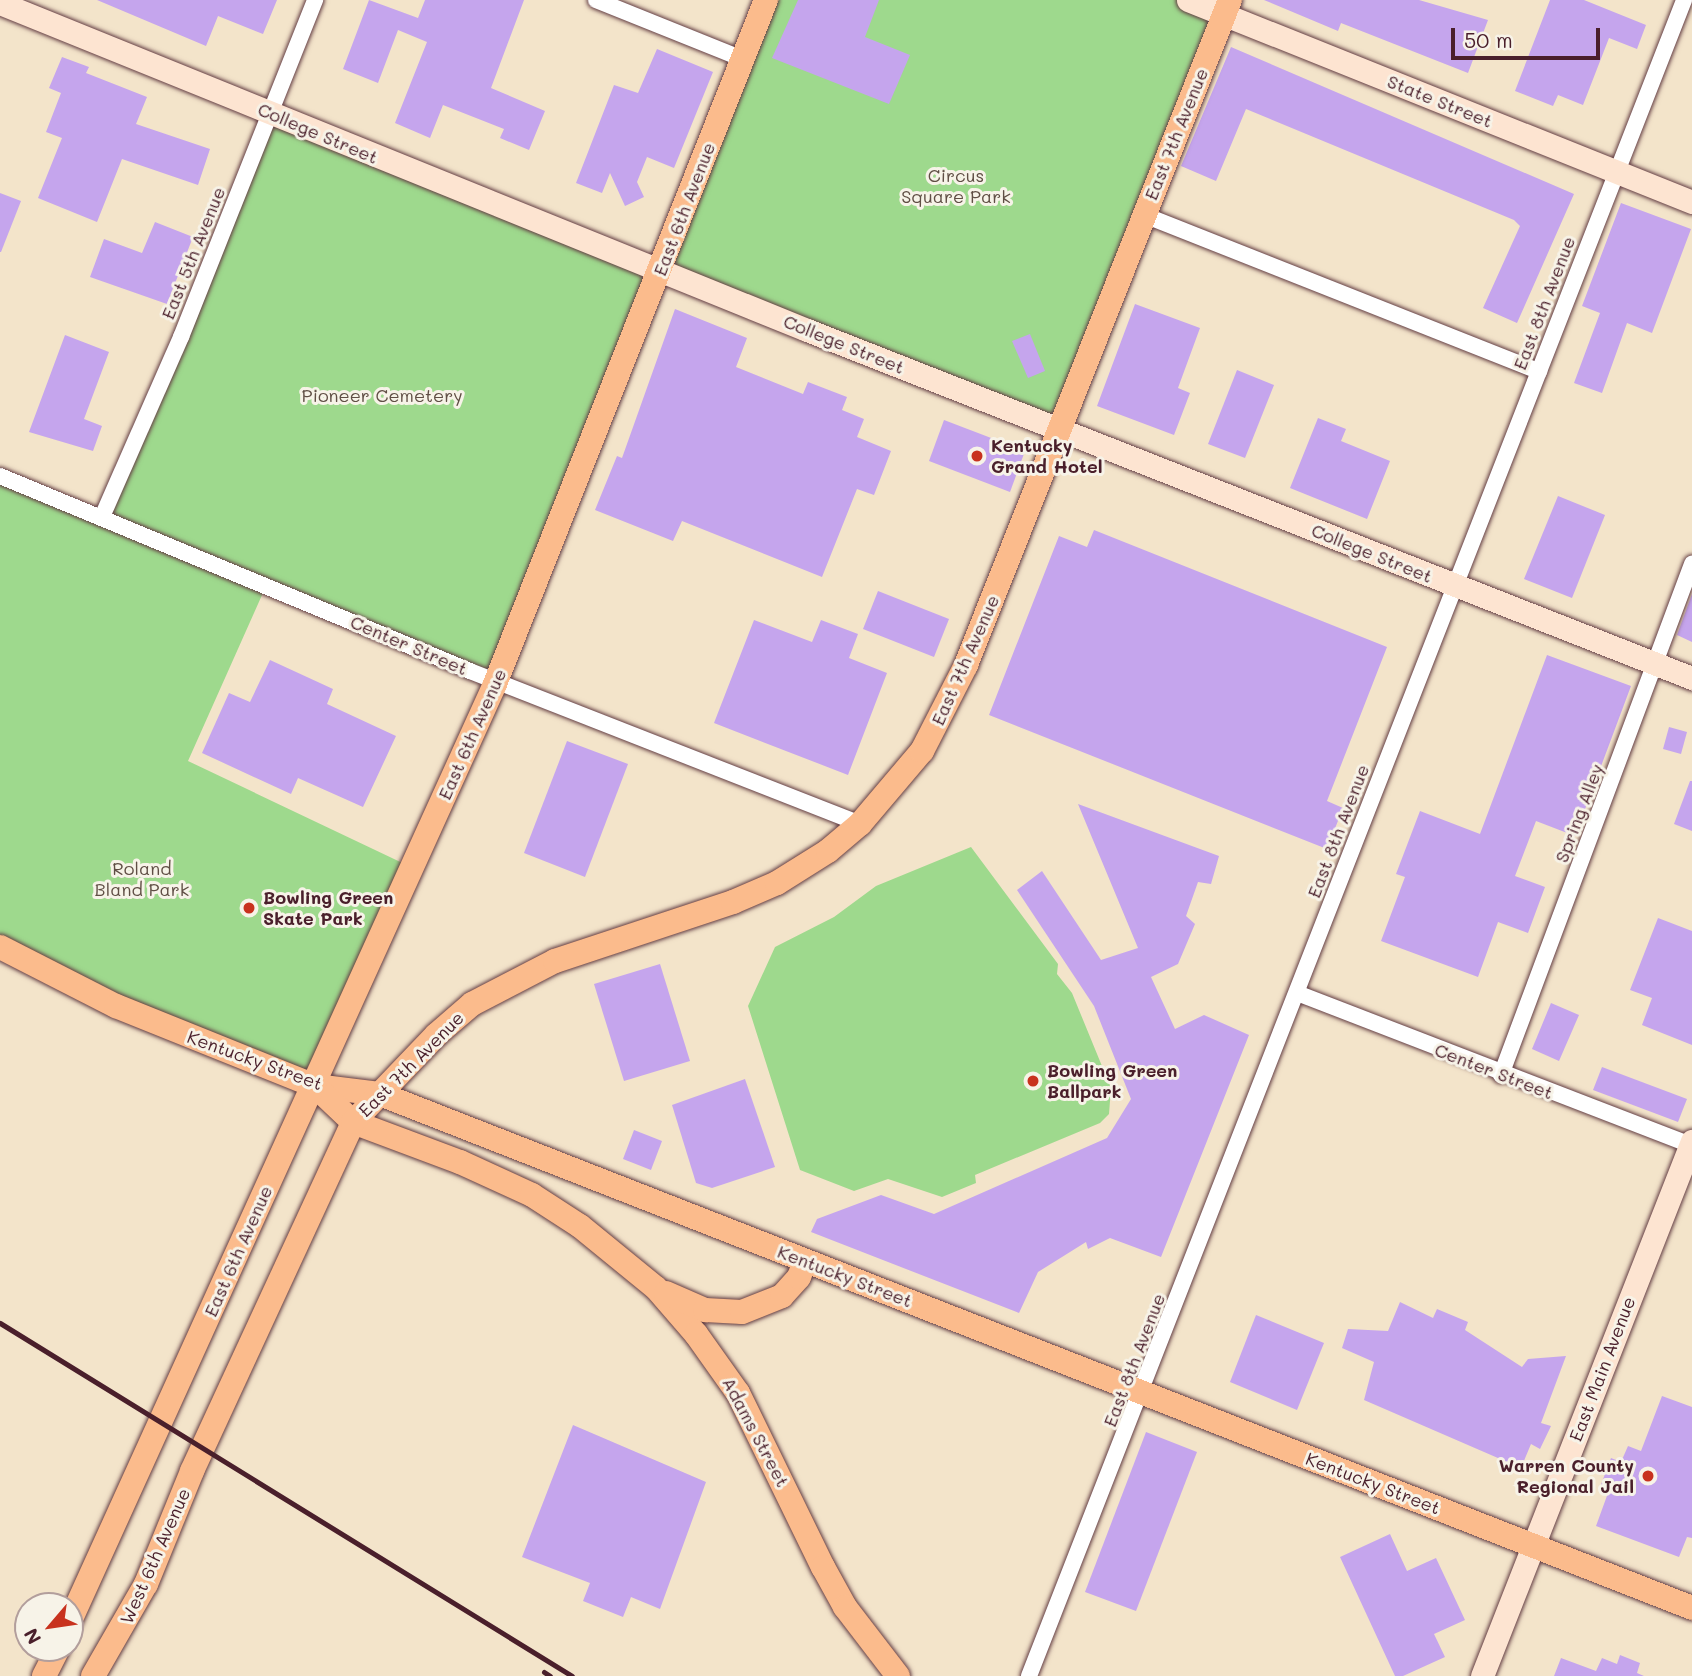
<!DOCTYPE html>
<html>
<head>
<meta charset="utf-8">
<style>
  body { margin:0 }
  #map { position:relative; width:1692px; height:1676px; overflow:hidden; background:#f3e4ca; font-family:Mali,sans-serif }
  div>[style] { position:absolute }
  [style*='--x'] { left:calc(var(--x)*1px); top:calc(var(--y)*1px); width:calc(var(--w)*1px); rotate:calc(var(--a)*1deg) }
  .green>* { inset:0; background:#9ed98d }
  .building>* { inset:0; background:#c5a5ed }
  .roads { filter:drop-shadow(0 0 2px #633d43) drop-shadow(0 0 2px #633d43) }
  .street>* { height:16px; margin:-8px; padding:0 8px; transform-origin:8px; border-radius:8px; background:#fff }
  .secondary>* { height:23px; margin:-11.5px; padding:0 11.5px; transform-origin:11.5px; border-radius:11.5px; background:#fde4d1 }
  .primary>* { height:24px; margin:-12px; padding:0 12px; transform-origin:12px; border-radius:12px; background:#fbbb8c }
  .rail>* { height:5px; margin:-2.5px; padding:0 2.5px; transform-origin:2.5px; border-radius:2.5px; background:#4a1f2b }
  .dots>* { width:19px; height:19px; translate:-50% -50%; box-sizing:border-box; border:4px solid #f7f3e8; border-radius:50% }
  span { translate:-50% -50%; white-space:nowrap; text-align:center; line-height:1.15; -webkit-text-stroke:6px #f7f3e8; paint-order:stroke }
  .street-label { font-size:18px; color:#4a1f2b }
  .park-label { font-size:18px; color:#5f4e44 }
  .poi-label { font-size:18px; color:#4a1f2b; font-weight:700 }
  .left { translate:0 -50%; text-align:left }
  .right { translate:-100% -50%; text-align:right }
  .north { position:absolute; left:14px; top:1592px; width:70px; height:70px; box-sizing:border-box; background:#f7f3e8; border:2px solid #b29e9c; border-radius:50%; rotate:241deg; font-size:19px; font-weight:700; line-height:28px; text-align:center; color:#4a1f2b }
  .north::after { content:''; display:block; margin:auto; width:24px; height:32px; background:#c8321e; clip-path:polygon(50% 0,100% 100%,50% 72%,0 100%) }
  .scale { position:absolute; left:1451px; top:28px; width:149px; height:32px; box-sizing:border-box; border:4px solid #4a1f2b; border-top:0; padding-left:9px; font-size:21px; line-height:24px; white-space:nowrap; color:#4a1f2b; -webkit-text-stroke:5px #f7f3e8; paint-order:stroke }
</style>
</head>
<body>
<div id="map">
  <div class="green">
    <div style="clip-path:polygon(767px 0,1188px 0,1224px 15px,1061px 428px,660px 270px,495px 684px,266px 586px,188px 761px,413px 868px,315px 1086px,0 945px,0 477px,107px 520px,270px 112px,660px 270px)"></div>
    <div style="clip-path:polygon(971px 847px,1058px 964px,1057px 974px,1072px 993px,1111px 1088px,1109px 1114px,1100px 1123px,975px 1175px,976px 1183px,942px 1197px,888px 1179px,854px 1191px,800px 1170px,748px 1006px,775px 947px,834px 917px,876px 886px)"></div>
  </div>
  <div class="building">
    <div style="clip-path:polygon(97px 0,277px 0,263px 34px,218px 16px,206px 46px)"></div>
    <div style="clip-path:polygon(369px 0,418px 18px,425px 0,524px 0,491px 88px,545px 111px,529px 150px,500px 138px,504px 129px,443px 105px,430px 138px,395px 123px,427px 42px,398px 30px,378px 83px,343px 69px)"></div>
    <div style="clip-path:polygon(798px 0,879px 0,865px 37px,910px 55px,889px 104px,772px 58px)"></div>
    <div style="clip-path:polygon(1264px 0,1419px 0,1488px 20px,1468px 73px,1341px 23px,1338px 31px)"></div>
    <div style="clip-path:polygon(1550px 0,1584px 0,1646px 25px,1637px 49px,1609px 38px,1583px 105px,1558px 95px,1553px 106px,1515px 91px)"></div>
    <div style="clip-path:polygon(1231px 47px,1574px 194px,1517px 323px,1483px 308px,1520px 226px,1514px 220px,1246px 109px,1216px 181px,1181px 166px)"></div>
    <div style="clip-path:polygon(657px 49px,713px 72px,674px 168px,647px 157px,637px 182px,644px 197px,625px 206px,610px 173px,602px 193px,576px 183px,614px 85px,638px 93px)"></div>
    <div style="clip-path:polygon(62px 57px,89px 67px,86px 73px,147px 97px,136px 124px,210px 149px,198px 185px,122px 159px,97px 222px,38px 198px,62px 138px,46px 132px,61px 93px,49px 88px)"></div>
    <div style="clip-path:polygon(0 193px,21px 201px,1px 252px,0 252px)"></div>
    <div style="clip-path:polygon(1621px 203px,1691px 229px,1652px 333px,1627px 323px,1602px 393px,1574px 383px,1600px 313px,1582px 306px)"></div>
    <div style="clip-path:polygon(155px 222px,193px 237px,167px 304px,90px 277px,104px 239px,142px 253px)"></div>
    <div style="clip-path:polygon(1135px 304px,1200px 328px,1178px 388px,1190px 393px,1174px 435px,1097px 406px)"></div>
    <div style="clip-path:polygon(675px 309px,747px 338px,736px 367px,803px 394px,808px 382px,847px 397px,842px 410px,864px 419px,857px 437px,891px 451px,874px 495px,857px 489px,822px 577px,682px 521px,673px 541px,595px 510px,617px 456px,622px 458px)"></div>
    <div style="clip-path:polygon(1030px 334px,1045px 371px,1028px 378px,1012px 341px)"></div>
    <div style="clip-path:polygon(65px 335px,109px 352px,84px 419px,102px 426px,93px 451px,29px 432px)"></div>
    <div style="clip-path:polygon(1237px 370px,1274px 385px,1245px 458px,1208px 444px)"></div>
    <div style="clip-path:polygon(1318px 418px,1346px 429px,1341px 441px,1390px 461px,1367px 519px,1290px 488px)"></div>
    <div style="clip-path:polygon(944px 420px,1025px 451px,1010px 492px,929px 461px)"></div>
    <div style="clip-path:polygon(1558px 496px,1605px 515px,1572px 598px,1524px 579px)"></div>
    <div style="clip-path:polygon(1094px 530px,1387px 647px,1327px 801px,1343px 808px,1327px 849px,989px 715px,1059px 536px,1087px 547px)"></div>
    <div style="clip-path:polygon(878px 591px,949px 619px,934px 657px,863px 629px)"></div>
    <div style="clip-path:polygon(1692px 594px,1692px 642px,1677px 635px)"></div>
    <div style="clip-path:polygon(754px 620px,812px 642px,821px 620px,858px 634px,849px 658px,887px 673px,848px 775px,714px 723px)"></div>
    <div style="clip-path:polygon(1547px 655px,1631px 686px,1575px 836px,1536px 821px,1515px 876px,1545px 887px,1528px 933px,1498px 922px,1478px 977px,1381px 941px,1405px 877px,1396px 874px,1420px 811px,1480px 834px)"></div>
    <div style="clip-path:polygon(270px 660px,333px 689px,327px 704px,396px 736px,363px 807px,298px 778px,291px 794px,202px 753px,229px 693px,250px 702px)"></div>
    <div style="clip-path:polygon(1669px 727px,1687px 732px,1681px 754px,1663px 749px)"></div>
    <div style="clip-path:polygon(567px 741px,628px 764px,585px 877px,524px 853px)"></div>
    <div style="clip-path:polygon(1690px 781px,1692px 781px,1692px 831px,1674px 824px)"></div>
    <div style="clip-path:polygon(1078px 804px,1219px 856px,1211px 884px,1198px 882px,1186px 916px,1195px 924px,1178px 964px,1151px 977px,1175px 1029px,1204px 1015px,1249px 1035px,1161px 1257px,1110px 1238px,1088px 1249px,1086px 1242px,1038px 1272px,1019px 1313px,811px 1232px,817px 1219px,881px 1195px,934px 1214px,1107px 1138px,1131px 1099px,1094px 1006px,1017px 890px,1042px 871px,1101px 960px,1138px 948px)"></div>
    <div style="clip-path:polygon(1658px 918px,1692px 931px,1692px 1045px,1642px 1025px,1652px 998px,1630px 990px)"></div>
    <div style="clip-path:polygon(660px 964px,690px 1061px,624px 1081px,594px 984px)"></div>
    <div style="clip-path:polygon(1551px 1003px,1579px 1015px,1559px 1061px,1532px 1049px)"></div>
    <div style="clip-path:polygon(1602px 1067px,1687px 1099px,1678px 1122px,1593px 1090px)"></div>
    <div style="clip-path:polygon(745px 1079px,775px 1167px,712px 1188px,696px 1183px,672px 1105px)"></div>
    <div style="clip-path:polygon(634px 1130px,662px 1141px,651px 1170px,623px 1159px)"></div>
    <div style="clip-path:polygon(1400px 1302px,1433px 1318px,1437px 1309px,1468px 1322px,1465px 1330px,1522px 1367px,1528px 1359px,1566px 1356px,1541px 1423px,1551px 1426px,1540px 1449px,1531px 1444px,1521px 1468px,1364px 1400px,1374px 1362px,1342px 1348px,1348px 1329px,1388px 1331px)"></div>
    <div style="clip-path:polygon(1256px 1315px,1324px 1343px,1297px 1410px,1230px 1382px)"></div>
    <div style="clip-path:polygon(1662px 1396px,1692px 1407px,1692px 1538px,1687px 1537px,1679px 1557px,1596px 1526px,1608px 1493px,1599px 1490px,1611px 1458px,1621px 1462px,1628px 1446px,1641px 1451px)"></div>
    <div style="clip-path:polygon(573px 1425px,706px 1482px,660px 1609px,631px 1597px,623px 1617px,583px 1601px,590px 1583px,522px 1557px)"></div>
    <div style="clip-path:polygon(1146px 1432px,1197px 1452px,1136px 1611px,1085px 1592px)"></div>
    <div style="clip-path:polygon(1390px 1534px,1407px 1571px,1436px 1558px,1465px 1620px,1434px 1634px,1445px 1657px,1403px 1676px,1395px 1676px,1340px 1557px)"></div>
    <div style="clip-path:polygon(1620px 1655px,1640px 1663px,1637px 1673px,1644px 1676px,1554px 1676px,1561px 1658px,1596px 1671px,1602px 1658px,1617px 1664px)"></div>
  </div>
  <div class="roads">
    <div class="street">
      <div style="--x:596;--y:0;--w:158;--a:21.9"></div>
      <div style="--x:1144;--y:215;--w:425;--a:21.6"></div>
      <div style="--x:0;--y:476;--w:509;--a:22.53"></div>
      <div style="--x:470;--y:671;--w:419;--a:21.4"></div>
      <div style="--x:102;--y:517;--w:197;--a:-66.3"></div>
      <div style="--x:181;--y:337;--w:363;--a:-68.3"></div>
      <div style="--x:1297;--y:993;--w:421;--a:21.1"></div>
      <div style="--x:1501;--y:1075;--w:546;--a:-69.51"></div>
      <div style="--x:1029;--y:1676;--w:1799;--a:-68.65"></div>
    </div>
    <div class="secondary">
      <div style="--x:1188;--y:0;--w:543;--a:21.84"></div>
      <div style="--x:0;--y:3;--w:871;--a:22.06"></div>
      <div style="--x:807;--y:330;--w:951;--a:21.47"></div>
      <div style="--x:1482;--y:1676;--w:575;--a:-68.57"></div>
    </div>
    <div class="primary">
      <div style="--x:0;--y:947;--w:130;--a:27"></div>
      <div style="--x:116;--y:1006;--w:214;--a:21.9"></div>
      <div style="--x:315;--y:1086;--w:65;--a:7"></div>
      <div style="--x:380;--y:1094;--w:1409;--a:21.39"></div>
      <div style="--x:315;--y:1086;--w:52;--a:43.5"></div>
      <div style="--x:353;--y:1122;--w:114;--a:20.5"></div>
      <div style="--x:460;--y:1162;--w:79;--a:24.6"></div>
      <div style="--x:532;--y:1195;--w:57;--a:32.9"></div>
      <div style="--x:580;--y:1226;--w:98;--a:39.2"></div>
      <div style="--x:656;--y:1288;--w:61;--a:49"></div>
      <div style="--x:696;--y:1334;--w:72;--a:54.6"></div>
      <div style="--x:738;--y:1393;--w:194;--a:64"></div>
      <div style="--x:823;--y:1567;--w:46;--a:61.2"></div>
      <div style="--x:845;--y:1607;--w:87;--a:52.5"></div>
      <div style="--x:666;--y:1293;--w:43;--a:23.6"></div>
      <div style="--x:705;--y:1310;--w:37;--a:3"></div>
      <div style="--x:742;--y:1312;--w:43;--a:-21.8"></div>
      <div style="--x:782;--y:1296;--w:25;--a:-48"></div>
      <div style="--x:799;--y:1277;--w:17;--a:-69"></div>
      <div style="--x:70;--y:1621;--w:1029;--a:-65.6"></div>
      <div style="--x:495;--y:684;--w:736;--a:-68.39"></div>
      <div style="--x:44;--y:1676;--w:31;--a:-63"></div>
      <div style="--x:93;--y:1676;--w:106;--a:-60.1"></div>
      <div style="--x:146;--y:1584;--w:122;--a:-67.8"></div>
      <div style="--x:192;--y:1471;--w:384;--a:-65.2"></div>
      <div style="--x:353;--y:1122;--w:120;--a:-46.3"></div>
      <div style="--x:436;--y:1035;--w:48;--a:-40.7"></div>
      <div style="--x:472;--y:1004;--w:93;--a:-27.4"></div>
      <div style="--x:555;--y:961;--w:188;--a:-18.3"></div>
      <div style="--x:733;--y:902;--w:48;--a:-23.4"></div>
      <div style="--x:777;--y:883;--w:60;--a:-32.1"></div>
      <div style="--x:828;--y:851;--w:42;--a:-40.2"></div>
      <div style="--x:860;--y:824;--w:96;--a:-49.7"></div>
      <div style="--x:922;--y:751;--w:97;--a:-62.9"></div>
      <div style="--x:966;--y:665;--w:715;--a:-68.35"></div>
    </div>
  </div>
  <div class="rail">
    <div style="--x:0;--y:1323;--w:672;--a:31.68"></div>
    <div style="--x:544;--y:1672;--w:7;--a:34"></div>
  </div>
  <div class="dots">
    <div style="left:977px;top:456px;background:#c8321e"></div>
    <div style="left:249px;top:908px;background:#c8321e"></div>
    <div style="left:1033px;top:1081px;background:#c8321e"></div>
    <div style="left:1648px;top:1476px;background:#c8321e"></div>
  </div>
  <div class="street-label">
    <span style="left:1440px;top:101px;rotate:22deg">State Street</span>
    <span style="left:318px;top:133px;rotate:23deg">College Street</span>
    <span style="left:1176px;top:134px;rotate:-68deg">East 7th Avenue</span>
    <span style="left:684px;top:209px;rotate:-69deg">East 6th Avenue</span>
    <span style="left:193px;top:253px;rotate:-68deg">East 5th Avenue</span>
    <span style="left:1544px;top:303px;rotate:-69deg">East 8th Avenue</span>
    <span style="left:844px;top:344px;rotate:22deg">College Street</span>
    <span style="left:1372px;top:553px;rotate:22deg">College Street</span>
    <span style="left:409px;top:645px;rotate:23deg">Center Street</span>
    <span style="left:965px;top:660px;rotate:-66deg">East 7th Avenue</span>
    <span style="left:472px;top:734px;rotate:-66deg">East 6th Avenue</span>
    <span style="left:1579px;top:813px;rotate:-69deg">Spring Alley</span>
    <span style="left:1338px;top:831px;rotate:-69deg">East 8th Avenue</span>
    <span style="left:255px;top:1060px;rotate:20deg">Kentucky Street</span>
    <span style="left:411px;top:1064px;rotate:-45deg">East 7th Avenue</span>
    <span style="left:1494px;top:1071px;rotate:21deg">Center Street</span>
    <span style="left:238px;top:1251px;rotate:-66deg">East 6th Avenue</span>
    <span style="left:845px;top:1276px;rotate:21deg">Kentucky Street</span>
    <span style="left:1134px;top:1360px;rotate:-69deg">East 8th Avenue</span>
    <span style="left:1602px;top:1369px;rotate:-69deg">East Main Avenue</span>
    <span style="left:756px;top:1432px;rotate:62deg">Adams Street</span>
    <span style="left:1373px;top:1483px;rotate:21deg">Kentucky Street</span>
    <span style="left:155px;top:1556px;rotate:-66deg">West 6th Avenue</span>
  </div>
  <div class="park-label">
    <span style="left:956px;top:186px">Circus<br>Square Park</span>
    <span style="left:382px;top:395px">Pioneer Cemetery</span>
    <span style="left:142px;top:879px">Roland<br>Bland Park</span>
  </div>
  <div class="poi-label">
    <span class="left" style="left:991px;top:456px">Kentucky<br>Grand Hotel</span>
    <span class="left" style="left:263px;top:908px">Bowling Green<br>Skate Park</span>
    <span class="left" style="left:1047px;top:1081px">Bowling Green<br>Ballpark</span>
    <span class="right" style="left:1634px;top:1476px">Warren County<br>Regional Jail</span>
  </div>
  <div class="north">N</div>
  <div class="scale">50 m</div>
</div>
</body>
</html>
